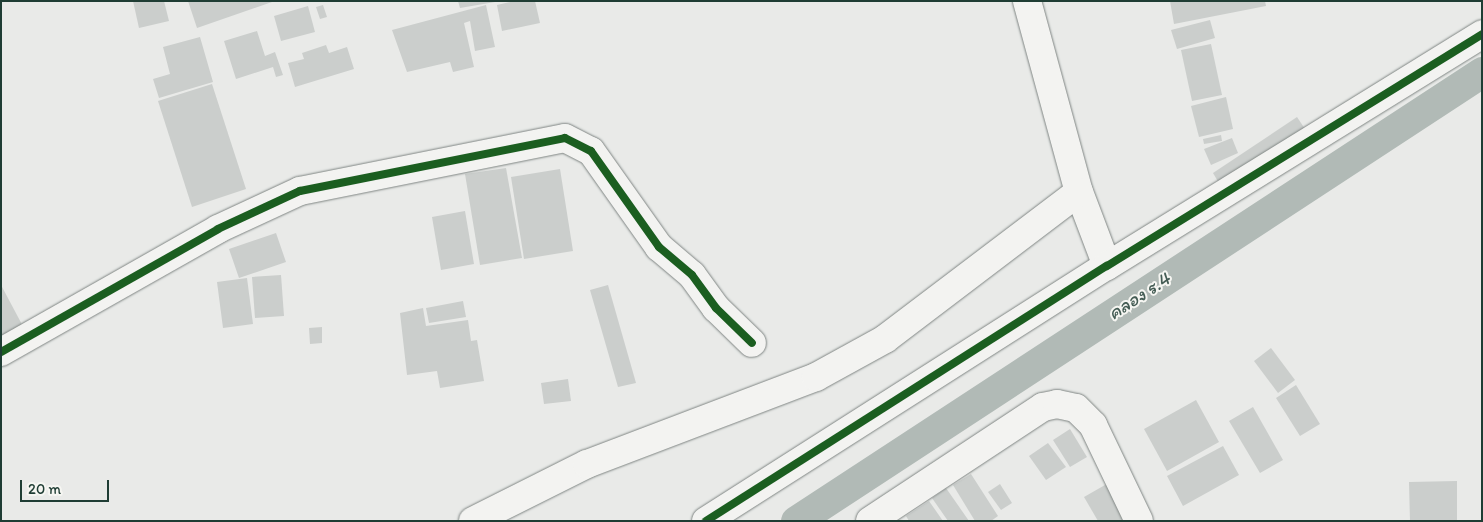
<!DOCTYPE html>
<html>
<head>
<meta charset="utf-8">
<style>
  body { margin:0 }
  #map { position:relative; width:1483px; height:522px; overflow:hidden; background:#e9eae8; font-family:Itim,"Playpen Sans Thai",sans-serif }
  div>[style] { position:absolute }
  [style*='--x'] { left:calc(var(--x)*1px); top:calc(var(--y)*1px); width:calc(var(--w)*1px); rotate:calc(var(--a)*1deg) }
  .canal>* { height:31px; margin:-15.5px; padding:0 15.5px; transform-origin:15.5px; border-radius:15.5px; background:#b1bab6 }
  .building>* { inset:0; background:#cbcecc }
  .roads { filter:drop-shadow(0 0 1px #7f8583) drop-shadow(0 0 1px #7f8583) }
  .minor>* { height:28px; margin:-14px; padding:0 14px; transform-origin:14px; border-radius:14px; background:#f3f3f1 }
  .cycleway>* { height:8px; margin:-4px; padding:0 4px; transform-origin:4px; border-radius:4px; background:#1b5e20 }
  span { translate:-50% -50%; white-space:nowrap; text-align:center; line-height:1.15; -webkit-text-stroke:4px #f6f6f2; paint-order:stroke }
  .water-label { font-size:19px; color:#445c54; font-style:italic }
  .frame { position:absolute; inset:0; border:2px solid #1f3d34; pointer-events:none }
  .scale { position:absolute; left:20px; top:480px; width:89px; height:22px; box-sizing:border-box; border:2px solid #1f3d34; border-top:0; padding-left:6px; font-size:15px; line-height:18px; white-space:nowrap; color:#1f3d34; -webkit-text-stroke:4px #f6f6f2; paint-order:stroke }
</style>
</head>
<body>
<div id="map">
  <div class="canal">
    <div style="--x:796;--y:521;--w:820;--a:-33.21"></div>
  </div>
  <div class="building">
    <div style="clip-path:polygon(133px 1px,164px 1px,169px 21px,139px 28px)"></div>
    <div style="clip-path:polygon(188px 1px,272px 1px,272px 2px,197px 28px)"></div>
    <div style="clip-path:polygon(458px 1px,495px 1px,495px 2px,460px 8px)"></div>
    <div style="clip-path:polygon(515px 1px,535px 1px,540px 23px,502px 31px,497px 5px)"></div>
    <div style="clip-path:polygon(1170px 1px,1265px 1px,1266px 6px,1174px 24px)"></div>
    <div style="clip-path:polygon(323px 5px,327px 17px,320px 19px,316px 7px)"></div>
    <div style="clip-path:polygon(486px 5px,495px 47px,475px 51px,470px 21px,464px 23px,474px 67px,453px 72px,450px 62px,407px 72px,392px 30px)"></div>
    <div style="clip-path:polygon(308px 6px,315px 32px,281px 41px,274px 16px)"></div>
    <div style="clip-path:polygon(1210px 20px,1215px 38px,1177px 49px,1171px 30px)"></div>
    <div style="clip-path:polygon(257px 31px,265px 56px,275px 52px,283px 75px,276px 77px,273px 67px,236px 79px,224px 41px)"></div>
    <div style="clip-path:polygon(200px 37px,213px 82px,159px 98px,153px 79px,170px 74px,163px 47px)"></div>
    <div style="clip-path:polygon(1211px 44px,1222px 95px,1192px 101px,1181px 50px)"></div>
    <div style="clip-path:polygon(326px 45px,329px 53px,347px 47px,354px 69px,295px 87px,288px 63px,304px 59px,302px 53px)"></div>
    <div style="clip-path:polygon(212px 84px,246px 189px,192px 207px,158px 101px)"></div>
    <div style="clip-path:polygon(1226px 97px,1233px 129px,1199px 137px,1191px 106px)"></div>
    <div style="clip-path:polygon(1297px 117px,1305px 129px,1220px 185px,1213px 173px)"></div>
    <div style="clip-path:polygon(1221px 135px,1222px 141px,1204px 144px,1203px 139px)"></div>
    <div style="clip-path:polygon(1232px 138px,1238px 153px,1211px 165px,1204px 149px)"></div>
    <div style="clip-path:polygon(506px 168px,522px 258px,480px 265px,465px 174px)"></div>
    <div style="clip-path:polygon(560px 169px,573px 251px,524px 259px,511px 177px)"></div>
    <div style="clip-path:polygon(465px 211px,474px 264px,441px 270px,432px 217px)"></div>
    <div style="clip-path:polygon(276px 233px,286px 262px,239px 278px,229px 249px)"></div>
    <div style="clip-path:polygon(281px 275px,284px 316px,255px 318px,252px 277px)"></div>
    <div style="clip-path:polygon(247px 278px,253px 324px,223px 328px,217px 282px)"></div>
    <div style="clip-path:polygon(1px 285px,26px 332px,1px 345px)"></div>
    <div style="clip-path:polygon(608px 285px,636px 383px,618px 387px,590px 290px)"></div>
    <div style="clip-path:polygon(463px 301px,466px 317px,429px 323px,426px 308px)"></div>
    <div style="clip-path:polygon(423px 308px,426px 326px,468px 320px,471px 341px,477px 340px,484px 381px,440px 388px,437px 371px,407px 375px,400px 313px)"></div>
    <div style="clip-path:polygon(322px 327px,322px 343px,310px 344px,309px 328px)"></div>
    <div style="clip-path:polygon(1271px 348px,1295px 380px,1278px 393px,1254px 361px)"></div>
    <div style="clip-path:polygon(568px 379px,571px 401px,544px 404px,541px 383px)"></div>
    <div style="clip-path:polygon(1296px 385px,1320px 424px,1300px 436px,1276px 398px)"></div>
    <div style="clip-path:polygon(1196px 400px,1219px 442px,1167px 471px,1144px 429px)"></div>
    <div style="clip-path:polygon(1253px 407px,1283px 460px,1260px 473px,1229px 421px)"></div>
    <div style="clip-path:polygon(1070px 429px,1087px 457px,1070px 467px,1053px 440px)"></div>
    <div style="clip-path:polygon(1048px 443px,1066px 467px,1046px 480px,1029px 456px)"></div>
    <div style="clip-path:polygon(1223px 446px,1239px 475px,1183px 506px,1167px 476px)"></div>
    <div style="clip-path:polygon(971px 474px,998px 516px,991px 521px,975px 521px,953px 485px)"></div>
    <div style="clip-path:polygon(1112px 481px,1124px 521px,1098px 521px,1084px 497px)"></div>
    <div style="clip-path:polygon(1457px 481px,1457px 521px,1410px 521px,1409px 482px)"></div>
    <div style="clip-path:polygon(1000px 484px,1012px 503px,1001px 510px,988px 492px)"></div>
    <div style="clip-path:polygon(946px 488px,969px 521px,948px 521px,932px 498px)"></div>
    <div style="clip-path:polygon(929px 501px,943px 521px,909px 521px,906px 516px)"></div>
  </div>
  <div class="roads">
    <div class="minor">
      <div style="--x:1027;--y:1;--w:198;--a:74.8"></div>
      <div style="--x:1079;--y:192;--w:79;--a:69.3"></div>
      <div style="--x:1;--y:352;--w:249;--a:-29.5"></div>
      <div style="--x:218;--y:229;--w:90;--a:-24.9"></div>
      <div style="--x:300;--y:191;--w:270;--a:-11.3"></div>
      <div style="--x:565;--y:138;--w:29;--a:27"></div>
      <div style="--x:591;--y:151;--w:118;--a:54.7"></div>
      <div style="--x:659;--y:247;--w:43;--a:40.3"></div>
      <div style="--x:692;--y:275;--w:41;--a:54"></div>
      <div style="--x:716;--y:308;--w:50;--a:44.2"></div>
      <div style="--x:473;--y:521;--w:127;--a:-26.6"></div>
      <div style="--x:587;--y:464;--w:245;--a:-20.8"></div>
      <div style="--x:816;--y:377;--w:79;--a:-28.8"></div>
      <div style="--x:885;--y:339;--w:243;--a:-37.2"></div>
      <div style="--x:706;--y:521;--w:475;--a:-32.5"></div>
      <div style="--x:1107;--y:266;--w:441;--a:-31.7"></div>
      <div style="--x:870;--y:521;--w:207;--a:-33.4"></div>
      <div style="--x:1043;--y:407;--w:14;--a:-12"></div>
      <div style="--x:1057;--y:404;--w:19;--a:12"></div>
      <div style="--x:1076;--y:408;--w:24;--a:45"></div>
      <div style="--x:1093;--y:425;--w:106;--a:64.4"></div>
    </div>
  </div>
  <div class="cycleway">
    <div style="--x:1;--y:352;--w:249;--a:-29.5"></div>
    <div style="--x:218;--y:229;--w:90;--a:-24.9"></div>
    <div style="--x:300;--y:191;--w:270;--a:-11.3"></div>
    <div style="--x:565;--y:138;--w:29;--a:27"></div>
    <div style="--x:591;--y:151;--w:118;--a:54.7"></div>
    <div style="--x:659;--y:247;--w:43;--a:40.3"></div>
    <div style="--x:692;--y:275;--w:41;--a:54"></div>
    <div style="--x:716;--y:308;--w:50;--a:44.2"></div>
    <div style="--x:706;--y:521;--w:475;--a:-32.5"></div>
    <div style="--x:1107;--y:266;--w:441;--a:-31.7"></div>
  </div>
  <div class="water-label">
    <span style="left:1139px;top:296px;rotate:-33deg">คลอง ร.4</span>
  </div>
  <div class="frame"></div>
  <div class="scale">20 m</div>
</div>
</body>
</html>
